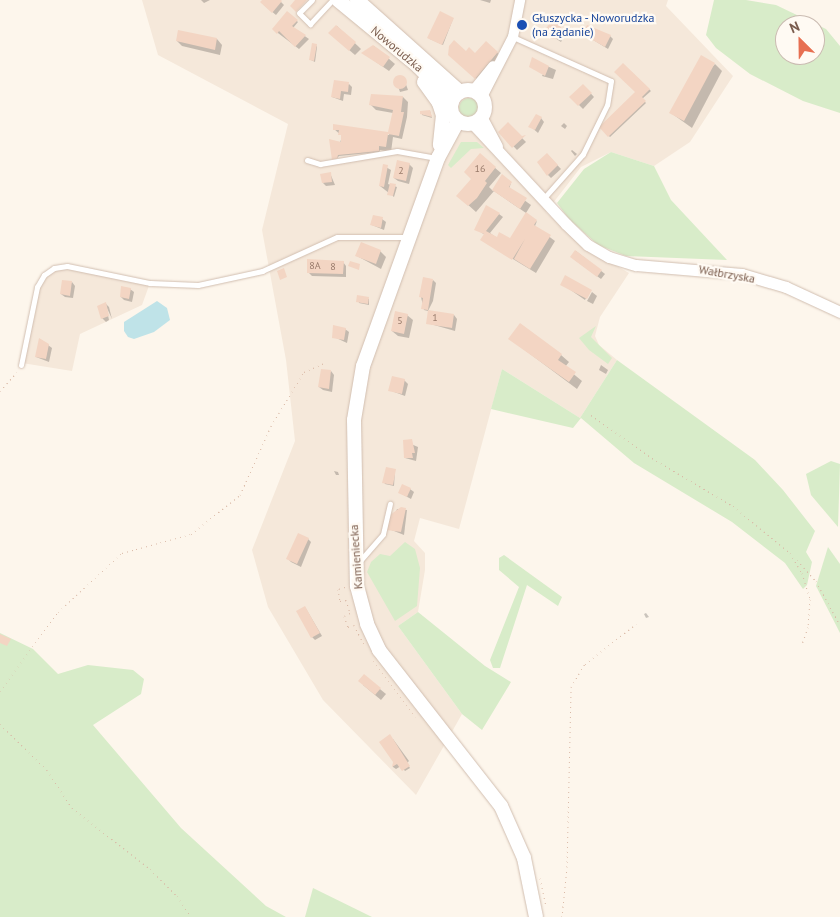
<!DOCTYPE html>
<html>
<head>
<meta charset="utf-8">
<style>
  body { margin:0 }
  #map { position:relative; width:840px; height:917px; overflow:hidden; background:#fdf6ec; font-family:"PT Sans",sans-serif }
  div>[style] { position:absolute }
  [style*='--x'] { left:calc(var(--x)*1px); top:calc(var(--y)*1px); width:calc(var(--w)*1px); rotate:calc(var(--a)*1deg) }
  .residential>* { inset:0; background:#f5e8da }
  .green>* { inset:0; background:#d8ecc9 }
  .round { border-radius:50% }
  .water>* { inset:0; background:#bfe3e8 }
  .shadow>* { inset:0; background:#0003 }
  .building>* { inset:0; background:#f3d5c3 }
  .path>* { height:1px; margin-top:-0.5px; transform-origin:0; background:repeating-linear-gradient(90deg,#d9b8a5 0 1px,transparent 0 5px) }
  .roads { filter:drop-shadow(0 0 1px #d1beb0) drop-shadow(0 0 1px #d1beb0) }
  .service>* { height:5px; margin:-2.5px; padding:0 2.5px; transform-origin:2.5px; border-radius:2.5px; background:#fff }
  .minor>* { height:10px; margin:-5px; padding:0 5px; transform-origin:5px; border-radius:5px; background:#fff }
  .tertiary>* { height:11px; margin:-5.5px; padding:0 5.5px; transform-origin:5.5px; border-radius:5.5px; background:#fff }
  .secondary>* { height:14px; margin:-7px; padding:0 7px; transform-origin:7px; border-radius:7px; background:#fff }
  .secondary>.ring { margin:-7px; padding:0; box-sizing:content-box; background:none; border:14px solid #fff; border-radius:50% }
  .dots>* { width:14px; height:14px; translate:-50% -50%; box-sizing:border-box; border:2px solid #fffaf3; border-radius:50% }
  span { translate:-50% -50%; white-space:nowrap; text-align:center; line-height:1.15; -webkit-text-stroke:4.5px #fffaf3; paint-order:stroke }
  .number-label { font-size:10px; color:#987a6a }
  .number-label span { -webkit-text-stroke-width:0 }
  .transit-label { font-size:12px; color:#164399 }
  .left { translate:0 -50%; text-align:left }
  .street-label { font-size:12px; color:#7a5c4d }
  .north { position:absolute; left:775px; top:15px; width:50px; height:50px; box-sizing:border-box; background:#fffaf3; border:1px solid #cabbb1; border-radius:50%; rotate:337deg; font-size:14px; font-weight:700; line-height:20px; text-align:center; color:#7a5c4d }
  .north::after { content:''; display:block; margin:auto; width:18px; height:22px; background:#e76f51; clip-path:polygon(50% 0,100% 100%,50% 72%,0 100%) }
</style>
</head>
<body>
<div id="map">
  <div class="residential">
    <div style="clip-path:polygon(142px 0,668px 0,666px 6px,733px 76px,690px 142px,654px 166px,611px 152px,581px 167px,546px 212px,579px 244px,629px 273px,600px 317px,595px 336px,599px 345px,617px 360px,580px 418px,502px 369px,459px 529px,420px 518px,414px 541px,425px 553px,425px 570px,418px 612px,398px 626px,462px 714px,416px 795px,323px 700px,268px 607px,252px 550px,295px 441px,286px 360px,262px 230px,288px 124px,158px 55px)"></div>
    <div style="clip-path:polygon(67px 266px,150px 283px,142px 305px,80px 334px,72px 371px,22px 363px,37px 287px,44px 275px,54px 268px)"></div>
  </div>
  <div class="green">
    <div style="clip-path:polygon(evenodd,714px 0,746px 0,776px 5px,826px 29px,840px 46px,840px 113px,803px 101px,750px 74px,716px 48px,706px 35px,714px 0,785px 25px,815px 25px,815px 55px,785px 55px,785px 25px)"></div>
    <div class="round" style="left:459px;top:98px;width:20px;height:20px"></div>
    <div style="clip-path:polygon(461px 142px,477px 142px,484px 148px,471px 149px,451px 168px,448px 165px)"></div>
    <div style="clip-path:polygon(611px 152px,654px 166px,671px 200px,727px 260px,626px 256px,598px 245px,569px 219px,557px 203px,584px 169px)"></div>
    <div style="clip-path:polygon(596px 326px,591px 337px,612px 358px,608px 364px,589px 350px,579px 338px)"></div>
    <div style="clip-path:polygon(617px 360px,755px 460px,783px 490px,815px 531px,806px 552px,812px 562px,807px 585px,803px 589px,785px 563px,732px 522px,634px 463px,581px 418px,573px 428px,491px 409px,502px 369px,580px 418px)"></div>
    <div style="clip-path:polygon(831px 461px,840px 464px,838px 527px,811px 495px,806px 474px)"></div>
    <div style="clip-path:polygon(405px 542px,415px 549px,420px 568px,417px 606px,395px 621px,367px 572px,371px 562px,380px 554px,390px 556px)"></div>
    <div style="clip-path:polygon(828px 547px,840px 564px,840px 633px,816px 586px)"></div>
    <div style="clip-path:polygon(504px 555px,562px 597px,558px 606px,527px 585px,500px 668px,493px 668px,490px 660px,519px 587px,499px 570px,499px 558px)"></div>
    <div style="clip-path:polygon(418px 612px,485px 666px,511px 682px,482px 730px,462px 714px,398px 626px)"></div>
    <div style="clip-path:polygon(0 633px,33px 649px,58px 674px,88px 665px,133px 670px,144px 679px,141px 694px,93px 725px,181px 828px,266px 906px,286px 917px,0 917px)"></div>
    <div style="clip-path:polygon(313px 888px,372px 917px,305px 917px)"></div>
  </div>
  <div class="water">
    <div style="clip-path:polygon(157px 301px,167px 308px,170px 320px,154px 332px,134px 339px,128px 337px,124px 331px,124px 322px)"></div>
  </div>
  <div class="shadow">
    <div style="clip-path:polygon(201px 0,210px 0,204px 3px)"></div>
    <div style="clip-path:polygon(263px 0,279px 0,284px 5px,276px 15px,265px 6px)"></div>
    <div style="clip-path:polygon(480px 0,491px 0,490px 3px)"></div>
    <div style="clip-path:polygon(287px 13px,298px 22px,293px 28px,309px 39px,299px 49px,274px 30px)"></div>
    <div style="clip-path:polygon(453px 19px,443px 45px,430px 39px)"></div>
    <div style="clip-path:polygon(550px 24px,567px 31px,561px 42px,546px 32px)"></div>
    <div style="clip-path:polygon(337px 26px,361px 49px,355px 55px,335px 38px)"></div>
    <div style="clip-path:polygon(610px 36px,613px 39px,608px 49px,590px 38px)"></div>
    <div style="clip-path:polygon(217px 39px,222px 45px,220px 55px,182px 46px,177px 41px)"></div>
    <div style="clip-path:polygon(486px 43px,501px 56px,479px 81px,450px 55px,476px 55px)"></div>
    <div style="clip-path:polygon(316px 45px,317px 47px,315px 62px,311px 60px)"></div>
    <div style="clip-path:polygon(374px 46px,395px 64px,389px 71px,363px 53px)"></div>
    <div style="clip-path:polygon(623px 64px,651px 91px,642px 99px,646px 103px,610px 137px,600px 127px,637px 92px)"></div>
    <div style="clip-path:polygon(715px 64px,722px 71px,692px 128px,671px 113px)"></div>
    <div style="clip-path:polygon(547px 66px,556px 70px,553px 79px,542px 76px)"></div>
    <div style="clip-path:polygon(403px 76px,408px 90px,400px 92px,395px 77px)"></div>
    <div style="clip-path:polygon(349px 84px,352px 87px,351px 95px,344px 94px,343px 101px,332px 97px)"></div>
    <div style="clip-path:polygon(583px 85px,594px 97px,583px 109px,571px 97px)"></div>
    <div style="clip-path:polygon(403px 97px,408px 102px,407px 117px,402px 139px,393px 137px,391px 152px,380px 150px,379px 152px,339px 156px,335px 161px,342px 136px,334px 129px,389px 135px,393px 113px,376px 110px,370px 104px)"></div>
    <div style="clip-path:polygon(430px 111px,432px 118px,422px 115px,422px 112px)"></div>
    <div style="clip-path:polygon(541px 118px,544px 122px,538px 133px,530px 126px)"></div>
    <div style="clip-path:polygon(564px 123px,567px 126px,565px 129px,561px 126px)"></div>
    <div style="clip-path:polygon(508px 124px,526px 142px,517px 150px,500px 132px)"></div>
    <div style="clip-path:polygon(572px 150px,577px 154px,575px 156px,571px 151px)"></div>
    <div style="clip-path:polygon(547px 154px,561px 169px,551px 178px,548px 175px)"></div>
    <div style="clip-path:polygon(480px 155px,501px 173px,489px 187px,493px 191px,502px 176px,511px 183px,509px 189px,531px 205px,526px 213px,494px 191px,476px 212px,466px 203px)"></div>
    <div style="clip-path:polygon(409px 164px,413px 168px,409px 184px,398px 181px,394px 178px)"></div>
    <div style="clip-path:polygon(384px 166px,391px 170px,388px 184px,397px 187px,394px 197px,380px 186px)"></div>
    <div style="clip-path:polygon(330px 173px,335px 185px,326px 186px,323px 183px)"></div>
    <div style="clip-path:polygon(499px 214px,503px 217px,490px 233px,497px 238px,510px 240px,537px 221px,535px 226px,555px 241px,536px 273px,483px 241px,485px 235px,476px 229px)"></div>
    <div style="clip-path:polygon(382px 219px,386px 222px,384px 230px,372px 225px)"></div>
    <div style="clip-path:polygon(380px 251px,386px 257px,381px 269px,357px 256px)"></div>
    <div style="clip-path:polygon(576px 251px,605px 274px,601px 279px,575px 260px)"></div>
    <div style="clip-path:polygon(343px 262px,346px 266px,346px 277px,312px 276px,308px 272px)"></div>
    <div style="clip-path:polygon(433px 280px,436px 283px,433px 301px,428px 311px,424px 310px,421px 297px)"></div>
    <div style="clip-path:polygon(72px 282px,75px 286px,73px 298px,65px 297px,61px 294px)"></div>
    <div style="clip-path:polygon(562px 284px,590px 290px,585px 300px)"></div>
    <div style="clip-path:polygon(130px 289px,134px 292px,132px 302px,124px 300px,121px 297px)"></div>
    <div style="clip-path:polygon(592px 292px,597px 296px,593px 304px,587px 301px)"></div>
    <div style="clip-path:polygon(358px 297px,369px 299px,369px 305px,359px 303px)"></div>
    <div style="clip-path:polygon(106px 304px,109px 307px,112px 319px,106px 306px,109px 320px,106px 322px,102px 318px)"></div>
    <div style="clip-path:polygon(407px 315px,413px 320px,409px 338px,398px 336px,392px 331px)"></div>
    <div style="clip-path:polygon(454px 315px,457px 319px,455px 331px,427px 323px)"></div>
    <div style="clip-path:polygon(345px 329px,349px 332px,347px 343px,334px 337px)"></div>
    <div style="clip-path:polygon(40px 339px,52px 348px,49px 362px,36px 357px)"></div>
    <div style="clip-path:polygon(510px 339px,561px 355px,569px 362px,565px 367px,582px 381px,577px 389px)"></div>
    <div style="clip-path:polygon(601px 365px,608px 370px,606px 374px,599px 370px)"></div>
    <div style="clip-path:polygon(331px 371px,334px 375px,332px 392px,323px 390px,319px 387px)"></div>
    <div style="clip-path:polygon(404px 380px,408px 384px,405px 396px,389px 390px)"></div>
    <div style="clip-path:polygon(404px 441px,418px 447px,416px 461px,405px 458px)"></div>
    <div style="clip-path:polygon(395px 470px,394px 486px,385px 484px,384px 482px)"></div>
    <div style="clip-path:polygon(334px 471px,338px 472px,339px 475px,336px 475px)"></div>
    <div style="clip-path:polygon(410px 489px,414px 492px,411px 499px,400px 493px)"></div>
    <div style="clip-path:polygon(397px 509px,407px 510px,404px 535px,389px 529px)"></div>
    <div style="clip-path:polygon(308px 539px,311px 542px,301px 567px,291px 562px,288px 559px)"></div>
    <div style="clip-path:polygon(305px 607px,322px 636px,315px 640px,312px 637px)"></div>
    <div style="clip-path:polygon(646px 613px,649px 617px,646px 618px,644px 614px)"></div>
    <div style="clip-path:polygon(364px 676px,386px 694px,381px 700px,363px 685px)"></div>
    <div style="clip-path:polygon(393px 739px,409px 761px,407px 763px,410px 768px,405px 771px,401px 766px,396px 769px,393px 767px)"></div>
  </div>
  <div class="building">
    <div style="clip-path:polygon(262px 0,281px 0,282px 1px,272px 13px,260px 2px)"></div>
    <div style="clip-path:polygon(295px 0,307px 0,296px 12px,290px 6px)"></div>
    <div style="clip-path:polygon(287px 11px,298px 20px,292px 26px,306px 35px,295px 47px,279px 31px,277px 34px,272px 29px)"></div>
    <div style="clip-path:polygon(440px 11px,454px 18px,442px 45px,427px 38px)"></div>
    <div class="round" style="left:546px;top:23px;width:16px;height:16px"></div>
    <div style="clip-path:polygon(336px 25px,356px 42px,349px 51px,328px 33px)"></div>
    <div style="clip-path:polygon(587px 25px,611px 35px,605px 47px,582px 34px)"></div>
    <div style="clip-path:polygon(178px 30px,217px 38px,215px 50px,176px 41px)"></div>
    <div style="clip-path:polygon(454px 40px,466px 51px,469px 47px,475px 53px,486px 41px,498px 52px,475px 79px,448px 55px,449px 46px)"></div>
    <div style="clip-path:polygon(312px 43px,317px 44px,314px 61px,309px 60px)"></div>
    <div style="clip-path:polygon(373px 45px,390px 57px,383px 67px,361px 53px)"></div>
    <div style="clip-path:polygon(701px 55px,715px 63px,684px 121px,669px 113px)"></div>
    <div style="clip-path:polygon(532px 57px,549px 66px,545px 76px,529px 67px)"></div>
    <div style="clip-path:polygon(623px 63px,650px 89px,642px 97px,646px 101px,608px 137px,599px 127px,635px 92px,614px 72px)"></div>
    <div class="round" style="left:393px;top:75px;width:14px;height:14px"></div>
    <div style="clip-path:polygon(334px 80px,349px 82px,348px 92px,341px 91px,340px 99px,331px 97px)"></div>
    <div style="clip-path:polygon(583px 84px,592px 93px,578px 106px,569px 97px)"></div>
    <div style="clip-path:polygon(371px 94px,403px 96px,401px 112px,404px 112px,399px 136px,388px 134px,386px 147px,379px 146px,379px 151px,338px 155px,337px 159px,332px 160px,329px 139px,341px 142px,341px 135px,338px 135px,339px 130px,333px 130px,333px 124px,388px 132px,393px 110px,369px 105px)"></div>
    <div style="clip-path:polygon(430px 110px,432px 117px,420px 114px,420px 111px)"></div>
    <div style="clip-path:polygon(536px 114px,542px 117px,535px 130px,528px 127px)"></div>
    <div style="clip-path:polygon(508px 122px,522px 136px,526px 135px,512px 148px,498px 132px)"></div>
    <div style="clip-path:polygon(480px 153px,496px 167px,485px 181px,487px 183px,477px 198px,468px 206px,456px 196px,471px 179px,464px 172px)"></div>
    <div style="clip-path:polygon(547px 153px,558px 165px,547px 176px,537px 162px)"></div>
    <div style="clip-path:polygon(397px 160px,410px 163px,406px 181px,393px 178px)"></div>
    <div style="clip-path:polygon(383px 164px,388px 165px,384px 187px,379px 186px)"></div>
    <div style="clip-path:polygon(331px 172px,332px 182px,322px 183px,320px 174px)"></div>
    <div style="clip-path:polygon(502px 174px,512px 182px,509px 187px,527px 198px,520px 209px,492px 190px)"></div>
    <div style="clip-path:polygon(390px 183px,396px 184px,393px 196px,387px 195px)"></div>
    <div style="clip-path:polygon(486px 205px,500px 213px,486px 231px,497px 237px,499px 232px,510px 238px,526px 212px,537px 220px,534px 225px,551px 235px,530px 269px,514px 259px,525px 239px,512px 260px,480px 240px,484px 234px,474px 230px)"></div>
    <div style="clip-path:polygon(373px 215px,383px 217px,381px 228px,370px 225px)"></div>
    <div style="clip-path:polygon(361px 242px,381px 250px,376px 264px,355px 256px)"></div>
    <div style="clip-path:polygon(575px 250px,602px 270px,597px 277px,570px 257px)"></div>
    <div style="clip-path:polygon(307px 259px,344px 261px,343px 274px,307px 273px)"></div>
    <div style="clip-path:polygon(350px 261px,360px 264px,359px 270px,348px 266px)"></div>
    <div style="clip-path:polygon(284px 268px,287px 277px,280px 280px,277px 271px)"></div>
    <div style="clip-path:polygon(565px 275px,592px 290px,587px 299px,560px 285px)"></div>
    <div style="clip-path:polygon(423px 277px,433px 279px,428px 310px,454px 314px,452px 328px,426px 324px,428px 310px,421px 309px,423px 298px,419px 297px)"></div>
    <div style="clip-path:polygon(62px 280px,72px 281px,70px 296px,60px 294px)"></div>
    <div style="clip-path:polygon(121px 286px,131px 288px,129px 299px,120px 297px)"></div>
    <div style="clip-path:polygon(357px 295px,369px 297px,368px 304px,356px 302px)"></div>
    <div style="clip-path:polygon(106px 302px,109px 316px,101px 319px,97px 306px)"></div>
    <div style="clip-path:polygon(395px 311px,408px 314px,404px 334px,391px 331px)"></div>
    <div style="clip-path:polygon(520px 323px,562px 354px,558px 360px,576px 372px,569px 382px,508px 339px)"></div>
    <div style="clip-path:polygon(333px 325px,346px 328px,344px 340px,332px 338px)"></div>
    <div style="clip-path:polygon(39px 338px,49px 344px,46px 359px,35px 357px)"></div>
    <div style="clip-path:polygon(321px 369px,331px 370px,329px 389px,318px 387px)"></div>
    <div style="clip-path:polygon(392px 376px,405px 379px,402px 394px,388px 391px)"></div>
    <div style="clip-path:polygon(412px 439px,415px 453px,412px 453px,413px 458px,404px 458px,403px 440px)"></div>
    <div style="clip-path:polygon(386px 467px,396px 469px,393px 485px,382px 483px)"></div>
    <div style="clip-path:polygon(402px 484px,411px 488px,407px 497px,398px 493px)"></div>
    <div style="clip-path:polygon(401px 507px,406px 508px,401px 532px,387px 530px,390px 515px)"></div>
    <div style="clip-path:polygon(298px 533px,309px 538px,297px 564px,286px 559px)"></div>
    <div style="clip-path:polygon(305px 606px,320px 633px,311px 638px,296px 611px)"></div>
    <div style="clip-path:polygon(0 634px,11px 639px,7px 646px,0 643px)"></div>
    <div style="clip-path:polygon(364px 674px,381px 688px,375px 695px,358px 681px)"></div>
    <div style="clip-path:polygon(390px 734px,410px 766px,402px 771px,397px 764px,392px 767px,393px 762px,379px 742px)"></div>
  </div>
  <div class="path">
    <div style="--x:0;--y:391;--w:25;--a:-48"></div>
    <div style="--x:591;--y:415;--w:75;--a:35.2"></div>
    <div style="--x:652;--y:458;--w:94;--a:30.7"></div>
    <div style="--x:733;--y:506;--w:74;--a:39.5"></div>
    <div style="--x:790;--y:553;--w:23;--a:59"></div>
    <div style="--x:802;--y:573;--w:27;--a:73"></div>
    <div style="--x:810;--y:599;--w:28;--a:94"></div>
    <div style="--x:808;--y:627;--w:18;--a:109"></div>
    <div style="--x:797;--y:560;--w:28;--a:48"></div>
    <div style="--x:816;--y:581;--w:50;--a:61.4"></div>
    <div style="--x:345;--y:587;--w:7;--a:164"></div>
    <div style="--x:338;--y:589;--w:12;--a:81"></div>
    <div style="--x:340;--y:601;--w:6;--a:-9"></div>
    <div style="--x:346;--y:600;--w:14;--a:73"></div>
    <div style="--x:350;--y:613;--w:7;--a:153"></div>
    <div style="--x:344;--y:616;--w:12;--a:70"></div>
    <div style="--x:348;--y:627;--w:6;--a:-18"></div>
    <div style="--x:354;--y:625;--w:25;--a:63"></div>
    <div style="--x:373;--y:661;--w:70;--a:53.1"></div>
    <div style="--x:0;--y:691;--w:98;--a:-53.7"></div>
    <div style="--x:58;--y:612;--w:87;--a:-42.7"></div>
    <div style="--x:122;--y:553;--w:72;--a:-15.4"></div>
    <div style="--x:191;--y:534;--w:63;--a:-38.5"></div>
    <div style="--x:240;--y:495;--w:76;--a:-65.8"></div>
    <div style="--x:271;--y:426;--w:63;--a:-58.6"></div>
    <div style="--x:304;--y:372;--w:24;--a:-24"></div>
    <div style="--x:0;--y:724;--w:66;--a:44.4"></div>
    <div style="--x:47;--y:770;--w:45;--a:56.7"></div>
    <div style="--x:72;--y:808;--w:99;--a:38"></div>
    <div style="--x:150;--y:869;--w:38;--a:45"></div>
    <div style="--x:177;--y:896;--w:25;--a:56"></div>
    <div style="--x:540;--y:878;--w:29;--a:78"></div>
    <div style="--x:562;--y:917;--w:50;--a:-84.3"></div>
    <div style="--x:567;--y:867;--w:180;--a:-88.7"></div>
    <div style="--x:571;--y:687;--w:27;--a:-59"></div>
    <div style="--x:585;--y:664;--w:65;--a:-38.1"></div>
  </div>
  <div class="roads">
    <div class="service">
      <div style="--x:312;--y:0;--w:18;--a:135"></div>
      <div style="--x:299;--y:13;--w:16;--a:45"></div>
      <div style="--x:310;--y:24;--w:33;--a:-47"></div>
      <div style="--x:513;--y:37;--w:107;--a:24.2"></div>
      <div style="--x:611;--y:81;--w:24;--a:99"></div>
      <div style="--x:607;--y:105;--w:55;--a:116.1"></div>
      <div style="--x:583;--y:154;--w:60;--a:131.6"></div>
      <div style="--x:307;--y:160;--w:14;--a:17"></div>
      <div style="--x:320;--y:164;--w:78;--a:-9.6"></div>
      <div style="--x:397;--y:151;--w:40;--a:10"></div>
      <div style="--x:21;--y:365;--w:80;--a:-78.4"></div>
      <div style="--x:37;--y:287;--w:14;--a:-60"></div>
      <div style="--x:44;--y:275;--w:12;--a:-35"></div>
      <div style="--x:54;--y:268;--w:13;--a:-9"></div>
      <div style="--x:67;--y:266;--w:85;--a:11.6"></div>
      <div style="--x:150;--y:283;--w:48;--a:2.4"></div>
      <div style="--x:198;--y:285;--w:66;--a:-12.3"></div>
      <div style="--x:262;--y:271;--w:82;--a:-24.4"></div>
      <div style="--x:337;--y:237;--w:72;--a:0"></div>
      <div style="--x:358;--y:563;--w:38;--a:-49"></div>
      <div style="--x:383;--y:534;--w:31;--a:-77"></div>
    </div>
    <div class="minor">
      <div style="--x:473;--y:91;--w:32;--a:-51"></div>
      <div style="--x:482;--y:97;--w:68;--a:-62.7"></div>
      <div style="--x:513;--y:37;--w:38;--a:-79"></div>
    </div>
    <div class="tertiary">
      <div style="--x:482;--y:118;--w:32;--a:62"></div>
      <div style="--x:473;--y:124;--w:137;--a:47.1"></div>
      <div style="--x:566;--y:224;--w:30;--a:44"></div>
      <div style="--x:588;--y:245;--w:24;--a:30"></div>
      <div style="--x:609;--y:257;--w:28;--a:17"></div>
      <div style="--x:636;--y:265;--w:106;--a:4.9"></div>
      <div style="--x:742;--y:274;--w:46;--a:16.5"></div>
      <div style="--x:786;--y:287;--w:60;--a:24.8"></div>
    </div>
    <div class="secondary">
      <div style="--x:338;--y:0;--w:104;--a:39.5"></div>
      <div style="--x:418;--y:66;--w:49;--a:45.8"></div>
      <div style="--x:357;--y:0;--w:138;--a:41.8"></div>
      <div style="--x:424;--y:82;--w:26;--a:54"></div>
      <div style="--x:439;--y:103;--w:13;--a:72"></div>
      <div style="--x:443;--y:115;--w:30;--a:96"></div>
      <div class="ring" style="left:451px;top:90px;width:20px;height:20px"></div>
      <div style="--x:458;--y:121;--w:42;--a:118.4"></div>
      <div style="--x:438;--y:158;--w:221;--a:109.8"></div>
      <div style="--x:363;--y:366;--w:55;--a:99.5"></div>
      <div style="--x:354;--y:420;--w:166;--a:89"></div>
      <div style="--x:357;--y:586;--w:39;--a:75"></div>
      <div style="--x:367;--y:624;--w:29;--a:65"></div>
      <div style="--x:379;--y:650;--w:198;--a:52"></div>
      <div style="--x:501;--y:806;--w:57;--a:66.1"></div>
      <div style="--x:524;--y:858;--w:60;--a:78.5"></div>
    </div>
  </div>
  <div class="dots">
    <div style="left:522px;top:25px;background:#1a4fb4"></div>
  </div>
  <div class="number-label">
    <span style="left:480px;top:169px">16</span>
    <span style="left:401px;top:171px">2</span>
    <span style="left:315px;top:266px">8A</span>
    <span style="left:333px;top:267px">8</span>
    <span style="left:435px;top:318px">1</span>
    <span style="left:400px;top:321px">5</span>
  </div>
  <div class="transit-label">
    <span class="left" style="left:532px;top:25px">Głuszycka - Noworudzka<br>(na żądanie)</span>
  </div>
  <div class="street-label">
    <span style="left:397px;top:49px;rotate:40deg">Noworudzka</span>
    <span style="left:727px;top:274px;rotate:10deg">Wałbrzyska</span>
    <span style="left:356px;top:557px;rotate:-94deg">Kamieniecka</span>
  </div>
  <div class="north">N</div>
</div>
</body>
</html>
